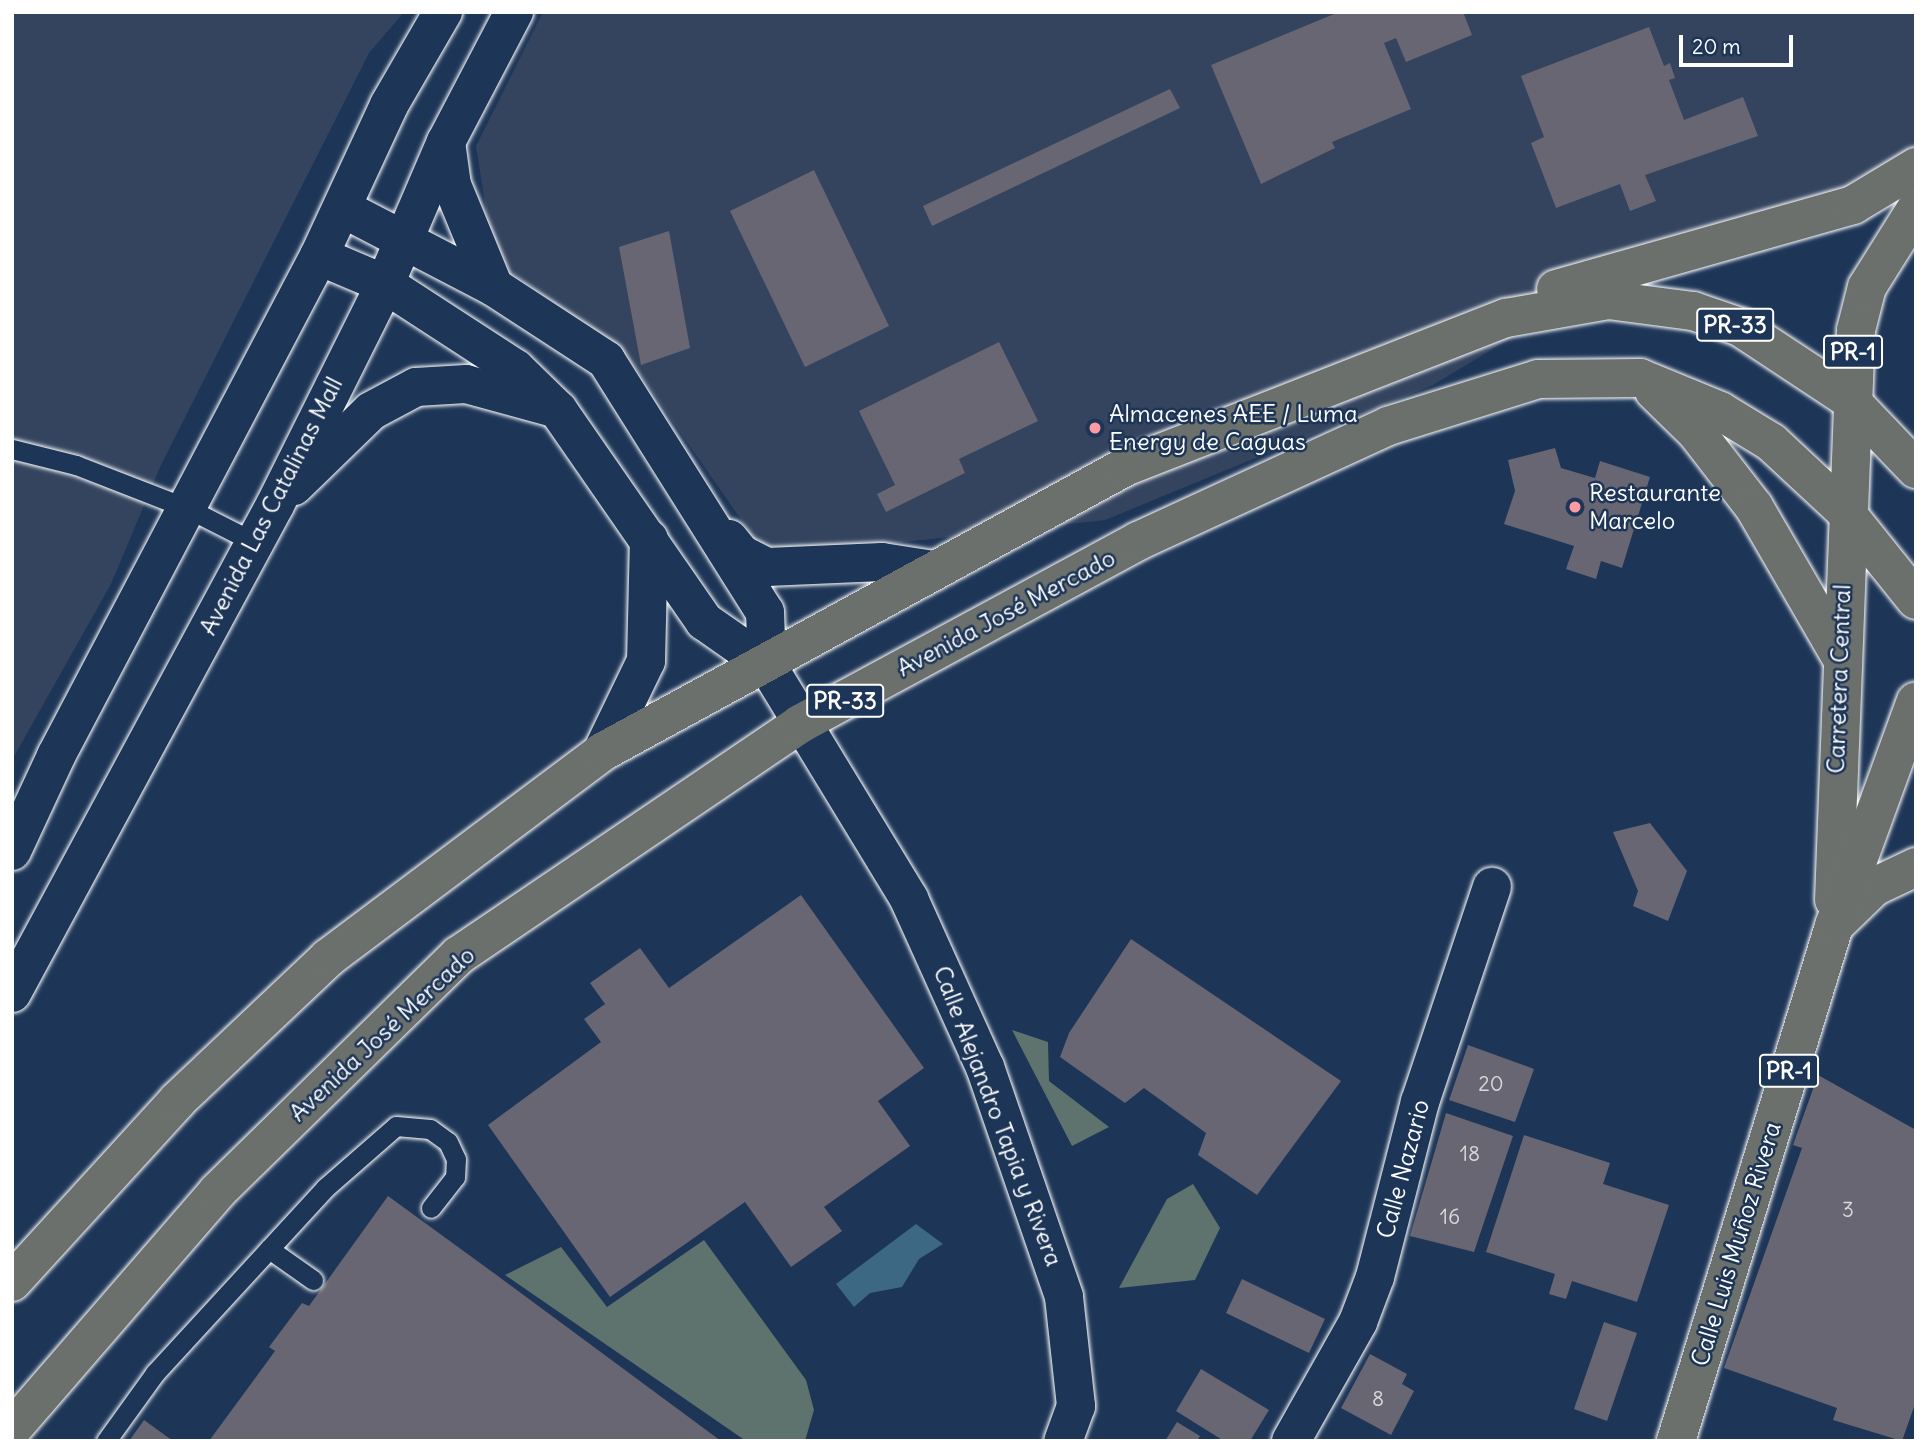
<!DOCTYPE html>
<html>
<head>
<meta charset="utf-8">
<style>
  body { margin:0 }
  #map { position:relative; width:1928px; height:1453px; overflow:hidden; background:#1d3557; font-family:Delius,sans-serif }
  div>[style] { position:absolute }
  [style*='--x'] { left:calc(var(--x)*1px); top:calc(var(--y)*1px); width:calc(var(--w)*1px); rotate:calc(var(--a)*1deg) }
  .built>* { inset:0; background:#34445f }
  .green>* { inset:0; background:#5e736d }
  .water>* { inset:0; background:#3d6883 }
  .building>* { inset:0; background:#686672 }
  .roads { filter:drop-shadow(0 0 2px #fff) drop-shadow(0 0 2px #fff) }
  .service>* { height:19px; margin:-9.5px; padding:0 9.5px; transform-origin:9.5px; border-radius:9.5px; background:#1d3557 }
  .minor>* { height:38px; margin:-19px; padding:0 19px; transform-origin:19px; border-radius:19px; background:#1d3557 }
  .primary>* { height:38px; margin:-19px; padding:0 19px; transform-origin:19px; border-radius:19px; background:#6c706d }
  .dots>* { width:19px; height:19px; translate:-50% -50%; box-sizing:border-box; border:4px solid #1d3557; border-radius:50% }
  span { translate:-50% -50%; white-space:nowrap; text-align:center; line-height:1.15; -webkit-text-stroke:5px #1d3557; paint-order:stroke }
  .number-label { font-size:21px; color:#d9d9dc }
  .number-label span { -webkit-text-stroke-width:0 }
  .shield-label span { padding:2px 5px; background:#1d3557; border:2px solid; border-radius:5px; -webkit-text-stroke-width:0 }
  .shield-label { font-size:23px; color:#fff; font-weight:700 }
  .poi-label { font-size:24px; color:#fff }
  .left { translate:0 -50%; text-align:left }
  .street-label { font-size:24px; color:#fff }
  .frame { position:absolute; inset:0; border:14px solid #fff; pointer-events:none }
  .scale { position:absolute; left:1679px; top:35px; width:114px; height:32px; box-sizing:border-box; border:4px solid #fff; border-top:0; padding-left:9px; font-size:21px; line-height:24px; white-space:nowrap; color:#fff; -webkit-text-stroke:5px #1d3557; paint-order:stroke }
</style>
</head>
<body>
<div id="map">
  <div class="built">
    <div style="clip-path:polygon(12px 12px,404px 12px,369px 53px,161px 465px,111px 584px,12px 760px)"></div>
    <div style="clip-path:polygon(543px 12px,1916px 12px,1916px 166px,1613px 276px,1433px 385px,1105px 520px,767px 557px,626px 354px,494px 260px,476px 146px)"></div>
  </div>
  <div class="green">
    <div style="clip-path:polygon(1012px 1030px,1048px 1042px,1049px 1081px,1109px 1127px,1072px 1146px)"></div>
    <div style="clip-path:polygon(1193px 1184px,1220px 1228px,1195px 1280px,1119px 1288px,1167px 1199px)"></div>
    <div style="clip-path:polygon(704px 1240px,806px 1380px,814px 1410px,805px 1441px,746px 1441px,505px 1275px,561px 1247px,607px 1307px)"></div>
  </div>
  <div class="water">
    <div style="clip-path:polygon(916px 1224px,943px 1244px,919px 1259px,902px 1287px,870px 1293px,854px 1307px,836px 1284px)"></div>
  </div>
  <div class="building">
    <div style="clip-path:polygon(1339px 12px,1463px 12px,1472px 35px,1406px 62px,1396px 38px,1384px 43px,1411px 109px,1332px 142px,1335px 148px,1261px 184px,1211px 65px)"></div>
    <div style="clip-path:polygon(1649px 27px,1664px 66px,1670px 63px,1675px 78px,1669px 80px,1684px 120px,1743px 97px,1758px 136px,1645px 175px,1656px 201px,1630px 211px,1620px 184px,1556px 208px,1531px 143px,1544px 137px,1521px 76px)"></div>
    <div style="clip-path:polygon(1170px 89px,1180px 108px,932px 226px,923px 206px)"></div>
    <div style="clip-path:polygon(814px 170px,889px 326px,805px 367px,730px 211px)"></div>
    <div style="clip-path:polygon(669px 231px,690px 348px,641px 365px,619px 247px)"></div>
    <div style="clip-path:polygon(999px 342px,1038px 421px,959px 459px,965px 473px,886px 512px,877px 494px,895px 485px,859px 411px)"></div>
    <div style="clip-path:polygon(1555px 448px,1561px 468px,1595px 478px,1600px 461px,1650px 477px,1622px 568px,1601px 561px,1596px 579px,1566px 569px,1574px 546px,1504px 524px,1515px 491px,1508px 460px)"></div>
    <div style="clip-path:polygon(1650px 823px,1687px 871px,1668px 921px,1633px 906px,1638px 891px,1613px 832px)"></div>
    <div style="clip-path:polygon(801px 895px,924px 1068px,878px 1101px,910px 1146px,824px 1207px,842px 1231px,791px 1267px,745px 1202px,610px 1297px,488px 1125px,601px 1042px,584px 1019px,605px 1004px,590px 983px,640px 948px,669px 988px)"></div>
    <div style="clip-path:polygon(1131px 939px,1341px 1081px,1257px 1195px,1198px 1155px,1206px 1133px,1144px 1088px,1125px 1103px,1060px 1057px,1069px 1033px)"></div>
    <div style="clip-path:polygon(1468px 1045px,1534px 1069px,1515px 1122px,1449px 1100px)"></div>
    <div style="clip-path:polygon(1818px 1075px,1916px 1130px,1916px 1401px,1902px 1441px,1833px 1420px,1837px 1408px,1724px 1368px,1802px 1148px,1793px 1145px)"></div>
    <div style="clip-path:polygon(1446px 1113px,1513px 1136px,1474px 1252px,1410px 1236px)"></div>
    <div style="clip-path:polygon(1524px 1135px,1610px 1163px,1603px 1184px,1669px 1205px,1637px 1302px,1572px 1281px,1566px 1299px,1549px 1294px,1555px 1274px,1486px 1252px)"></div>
    <div style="clip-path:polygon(388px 1196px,491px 1271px,721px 1441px,209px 1441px,275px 1351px,269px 1347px,302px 1303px,309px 1306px)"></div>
    <div style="clip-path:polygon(1242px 1279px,1325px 1319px,1309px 1353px,1226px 1313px)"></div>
    <div style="clip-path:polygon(1604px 1322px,1637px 1333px,1607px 1421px,1574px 1409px)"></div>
    <div style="clip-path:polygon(1370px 1354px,1407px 1374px,1402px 1384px,1414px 1391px,1391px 1435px,1341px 1408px)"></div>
    <div style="clip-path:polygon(1201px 1369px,1269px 1410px,1250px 1441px,1224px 1441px,1176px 1411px)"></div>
    <div style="clip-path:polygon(144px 1420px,173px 1441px,129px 1441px)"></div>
    <div style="clip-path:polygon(1177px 1422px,1200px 1436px,1197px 1441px,1165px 1441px)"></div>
  </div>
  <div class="roads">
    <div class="service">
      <div style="--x:12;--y:449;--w:66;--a:14"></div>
      <div style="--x:76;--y:465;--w:119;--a:21.2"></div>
      <div style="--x:187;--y:508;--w:75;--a:26.9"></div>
      <div style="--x:269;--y:1249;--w:54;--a:35.2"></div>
      <div style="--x:106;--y:1441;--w:84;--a:-54.2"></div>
      <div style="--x:155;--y:1373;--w:251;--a:-47.4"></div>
      <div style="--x:325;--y:1188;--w:94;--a:-41.1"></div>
      <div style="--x:396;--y:1126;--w:34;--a:5"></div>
      <div style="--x:430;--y:1129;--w:22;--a:36"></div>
      <div style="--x:448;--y:1142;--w:19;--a:65"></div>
      <div style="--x:456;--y:1159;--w:18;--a:93"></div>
      <div style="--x:455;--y:1177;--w:39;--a:128"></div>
    </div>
    <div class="minor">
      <div style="--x:446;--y:142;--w:43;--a:82.1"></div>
      <div style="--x:452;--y:185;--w:110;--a:67.6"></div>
      <div style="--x:342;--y:208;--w:171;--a:27.5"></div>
      <div style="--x:494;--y:287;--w:134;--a:33.1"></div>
      <div style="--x:606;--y:360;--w:298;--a:57.8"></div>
      <div style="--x:765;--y:612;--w:53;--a:87.8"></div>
      <div style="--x:319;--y:256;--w:72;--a:23"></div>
      <div style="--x:385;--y:284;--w:156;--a:33"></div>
      <div style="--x:516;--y:369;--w:59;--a:44.3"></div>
      <div style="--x:558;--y:410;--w:257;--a:55.3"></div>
      <div style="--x:704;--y:621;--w:77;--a:34.9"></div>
      <div style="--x:767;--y:665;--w:274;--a:58.7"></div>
      <div style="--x:909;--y:899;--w:184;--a:65.7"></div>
      <div style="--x:985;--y:1067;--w:243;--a:71"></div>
      <div style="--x:1064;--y:1297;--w:110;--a:83.7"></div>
      <div style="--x:1076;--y:1406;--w:37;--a:110"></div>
      <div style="--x:294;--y:486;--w:107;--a:-44.2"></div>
      <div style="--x:371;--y:411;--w:51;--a:-28.1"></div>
      <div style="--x:416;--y:387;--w:50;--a:-3.4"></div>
      <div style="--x:466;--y:384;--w:91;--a:15.3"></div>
      <div style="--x:729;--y:539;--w:19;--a:51"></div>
      <div style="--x:741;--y:554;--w:29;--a:27"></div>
      <div style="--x:767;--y:567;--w:115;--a:-2.5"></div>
      <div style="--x:882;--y:562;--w:52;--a:8.9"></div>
      <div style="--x:602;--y:752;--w:101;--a:-64.2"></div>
      <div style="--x:646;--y:661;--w:122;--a:-88.6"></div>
      <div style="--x:12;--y:851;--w:105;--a:-65.1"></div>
      <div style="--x:56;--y:756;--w:565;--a:-62.26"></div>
      <div style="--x:319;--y:256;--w:166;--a:-65.1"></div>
      <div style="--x:389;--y:105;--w:108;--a:-59.9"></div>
      <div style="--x:12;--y:993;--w:554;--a:-61.68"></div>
      <div style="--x:275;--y:505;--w:247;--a:-63.5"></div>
      <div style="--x:385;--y:284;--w:155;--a:-66.8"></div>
      <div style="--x:446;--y:142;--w:147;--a:-62.4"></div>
      <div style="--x:1291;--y:1441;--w:137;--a:-60.6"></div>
      <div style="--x:1358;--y:1322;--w:48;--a:-69.3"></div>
      <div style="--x:1375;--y:1277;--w:181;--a:-75.6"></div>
      <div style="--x:1420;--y:1102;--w:227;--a:-71.5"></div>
    </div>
    <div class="primary">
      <div style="--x:1556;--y:289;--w:309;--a:-15.8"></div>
      <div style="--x:1853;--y:205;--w:74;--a:-31.1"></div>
      <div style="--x:1654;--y:391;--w:59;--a:44.3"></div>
      <div style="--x:1696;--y:432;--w:95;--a:52.3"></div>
      <div style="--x:1754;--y:507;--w:173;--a:59.9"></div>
      <div style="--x:1834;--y:900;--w:570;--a:-87.79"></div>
      <div style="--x:1856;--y:330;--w:44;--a:-75.7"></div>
      <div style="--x:1867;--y:287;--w:92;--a:-57.9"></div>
      <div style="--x:1838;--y:922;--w:50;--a:-44.2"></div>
      <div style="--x:1874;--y:887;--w:47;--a:-25.5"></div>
      <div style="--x:12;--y:1282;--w:246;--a:-47.6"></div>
      <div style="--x:178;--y:1100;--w:207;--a:-43.4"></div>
      <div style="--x:328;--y:958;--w:343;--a:-36.9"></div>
      <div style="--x:602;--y:752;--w:596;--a:-28.59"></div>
      <div style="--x:1125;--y:467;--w:409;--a:-21.4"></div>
      <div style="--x:1506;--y:318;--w:104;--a:-10"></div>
      <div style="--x:1608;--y:300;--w:86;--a:7.4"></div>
      <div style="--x:1693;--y:311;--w:50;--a:18.8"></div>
      <div style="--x:1740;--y:327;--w:131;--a:33.4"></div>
      <div style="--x:1849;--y:399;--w:97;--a:46.3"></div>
      <div style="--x:12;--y:1429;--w:315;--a:-49.1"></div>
      <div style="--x:218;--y:1191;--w:337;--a:-44.4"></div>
      <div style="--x:459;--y:955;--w:412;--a:-34.1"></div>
      <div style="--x:800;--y:724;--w:384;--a:-28.4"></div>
      <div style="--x:1138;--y:541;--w:275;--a:-24.7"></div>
      <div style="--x:1388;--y:426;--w:157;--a:-17.4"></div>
      <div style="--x:1538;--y:379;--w:102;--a:-0.6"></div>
      <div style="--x:1640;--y:378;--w:87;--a:22.4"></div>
      <div style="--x:1720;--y:411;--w:60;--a:31.3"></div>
      <div style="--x:1771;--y:442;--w:100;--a:43"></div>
      <div style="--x:1844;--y:510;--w:115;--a:51.3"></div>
      <div style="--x:1676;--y:1441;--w:539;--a:-72.94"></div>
      <div style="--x:1834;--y:926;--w:239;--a:-70"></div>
    </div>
  </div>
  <div class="dots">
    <div style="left:1095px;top:428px;background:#ff9aa2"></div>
    <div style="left:1575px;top:507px;background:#ff9aa2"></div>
  </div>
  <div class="number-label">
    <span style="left:1491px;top:1084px">20</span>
    <span style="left:1470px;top:1154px">18</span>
    <span style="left:1848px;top:1210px">3</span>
    <span style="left:1450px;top:1217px">16</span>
    <span style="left:1378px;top:1399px">8</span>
  </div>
  <div class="shield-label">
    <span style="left:1735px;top:325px">PR-33</span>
    <span style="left:1853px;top:352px">PR-1</span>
    <span style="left:845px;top:701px">PR-33</span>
    <span style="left:1789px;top:1071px">PR-1</span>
  </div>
  <div class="poi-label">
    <span class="left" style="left:1109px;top:428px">Almacenes AEE / Luma<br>Energy de Caguas</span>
    <span class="left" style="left:1589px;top:507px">Restaurante<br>Marcelo</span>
  </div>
  <div class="street-label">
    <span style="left:271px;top:506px;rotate:-63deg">Avenida Las Catalinas Mall</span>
    <span style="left:1006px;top:613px;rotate:-28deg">Avenida José Mercado</span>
    <span style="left:1839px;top:679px;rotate:-88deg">Carretera Central</span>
    <span style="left:382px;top:1034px;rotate:-43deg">Avenida José Mercado</span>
    <span style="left:998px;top:1116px;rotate:69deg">Calle Alejandro Tapia y Rivera</span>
    <span style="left:1403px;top:1169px;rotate:-75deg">Calle Nazario</span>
    <span style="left:1736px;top:1244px;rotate:-73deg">Calle Luis Muñoz Rivera</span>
  </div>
  <div class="frame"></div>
  <div class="scale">20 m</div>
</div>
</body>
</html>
